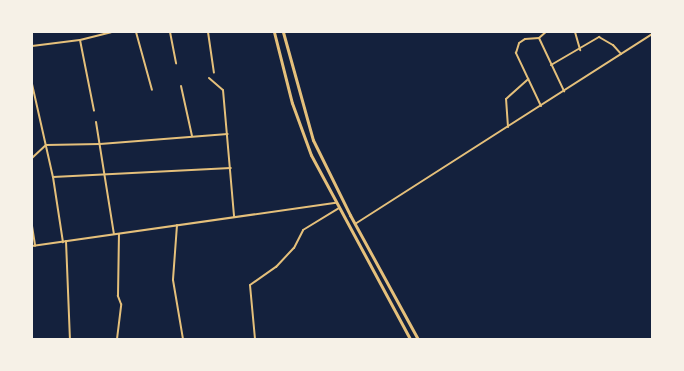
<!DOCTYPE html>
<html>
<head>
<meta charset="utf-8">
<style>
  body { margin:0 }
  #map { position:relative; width:684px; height:371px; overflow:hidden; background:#14213d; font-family:Roboto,sans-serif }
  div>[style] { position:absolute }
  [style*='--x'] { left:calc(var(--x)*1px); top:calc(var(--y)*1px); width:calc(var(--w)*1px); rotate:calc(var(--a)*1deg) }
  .minor>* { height:2px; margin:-1px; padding:0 1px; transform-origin:1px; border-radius:1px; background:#e5c07b }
  .secondary>* { height:3px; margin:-1.5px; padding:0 1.5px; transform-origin:1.5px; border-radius:1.5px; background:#e5c07b }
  span { translate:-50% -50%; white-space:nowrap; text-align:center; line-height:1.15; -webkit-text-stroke:3px #f6f1e7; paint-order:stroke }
  .frame { position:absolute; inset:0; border:33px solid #f6f1e7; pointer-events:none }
</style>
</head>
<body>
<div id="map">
  <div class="minor">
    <div style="--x:136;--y:32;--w:60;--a:74.6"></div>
    <div style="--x:170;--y:32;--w:32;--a:79"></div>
    <div style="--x:208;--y:32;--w:41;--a:81.7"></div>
    <div style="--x:575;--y:32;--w:19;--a:74"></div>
    <div style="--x:539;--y:38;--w:59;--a:64.7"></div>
    <div style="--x:80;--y:40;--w:72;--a:78.8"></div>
    <div style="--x:32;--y:46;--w:48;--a:-7.1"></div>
    <div style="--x:80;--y:40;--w:32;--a:-14"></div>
    <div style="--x:551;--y:65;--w:56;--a:-30.3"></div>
    <div style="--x:599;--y:37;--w:16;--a:30"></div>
    <div style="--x:613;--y:45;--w:12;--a:48"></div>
    <div style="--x:209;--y:78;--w:18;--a:41"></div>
    <div style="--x:223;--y:90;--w:127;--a:85"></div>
    <div style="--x:32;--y:84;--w:95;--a:77.3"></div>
    <div style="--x:53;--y:177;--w:66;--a:81.3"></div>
    <div style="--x:181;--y:86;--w:51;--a:77.6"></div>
    <div style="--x:541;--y:106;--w:59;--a:-115.3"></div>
    <div style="--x:516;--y:53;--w:10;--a:-73"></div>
    <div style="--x:519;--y:43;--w:7;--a:-34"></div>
    <div style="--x:525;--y:39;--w:14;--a:-4"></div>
    <div style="--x:539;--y:38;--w:9;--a:-41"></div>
    <div style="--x:96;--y:122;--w:113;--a:80.9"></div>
    <div style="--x:508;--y:127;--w:28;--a:-94"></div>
    <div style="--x:506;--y:99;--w:30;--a:-42"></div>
    <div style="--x:32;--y:158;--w:19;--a:-43"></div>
    <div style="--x:46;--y:145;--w:54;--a:-1.1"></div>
    <div style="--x:100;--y:144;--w:128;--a:-4.5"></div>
    <div style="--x:53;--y:177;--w:178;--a:-2.9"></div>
    <div style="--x:355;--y:224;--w:353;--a:-32.6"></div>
    <div style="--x:177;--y:225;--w:55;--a:94.2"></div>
    <div style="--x:173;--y:280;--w:60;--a:80.4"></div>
    <div style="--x:32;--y:226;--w:20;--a:81"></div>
    <div style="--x:66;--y:241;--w:98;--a:87.7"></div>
    <div style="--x:32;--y:246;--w:307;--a:-8.1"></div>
    <div style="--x:117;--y:339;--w:35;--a:-83"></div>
    <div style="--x:121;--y:304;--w:9;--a:-111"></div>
    <div style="--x:118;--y:296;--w:62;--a:-89.1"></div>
    <div style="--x:255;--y:339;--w:54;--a:-95.3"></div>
    <div style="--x:250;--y:285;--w:32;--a:-35"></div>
    <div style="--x:276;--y:267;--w:26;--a:-47"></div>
    <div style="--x:294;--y:248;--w:20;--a:-63"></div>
    <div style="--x:303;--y:230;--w:42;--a:-31.4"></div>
  </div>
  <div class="secondary">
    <div style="--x:274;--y:32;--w:73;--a:75.8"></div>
    <div style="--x:292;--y:103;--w:55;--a:69.9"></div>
    <div style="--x:311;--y:155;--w:209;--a:61.7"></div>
    <div style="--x:283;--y:32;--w:112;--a:74.5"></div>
    <div style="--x:313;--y:140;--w:84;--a:63.7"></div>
    <div style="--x:350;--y:215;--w:141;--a:61.3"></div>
  </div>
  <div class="frame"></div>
</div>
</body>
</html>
